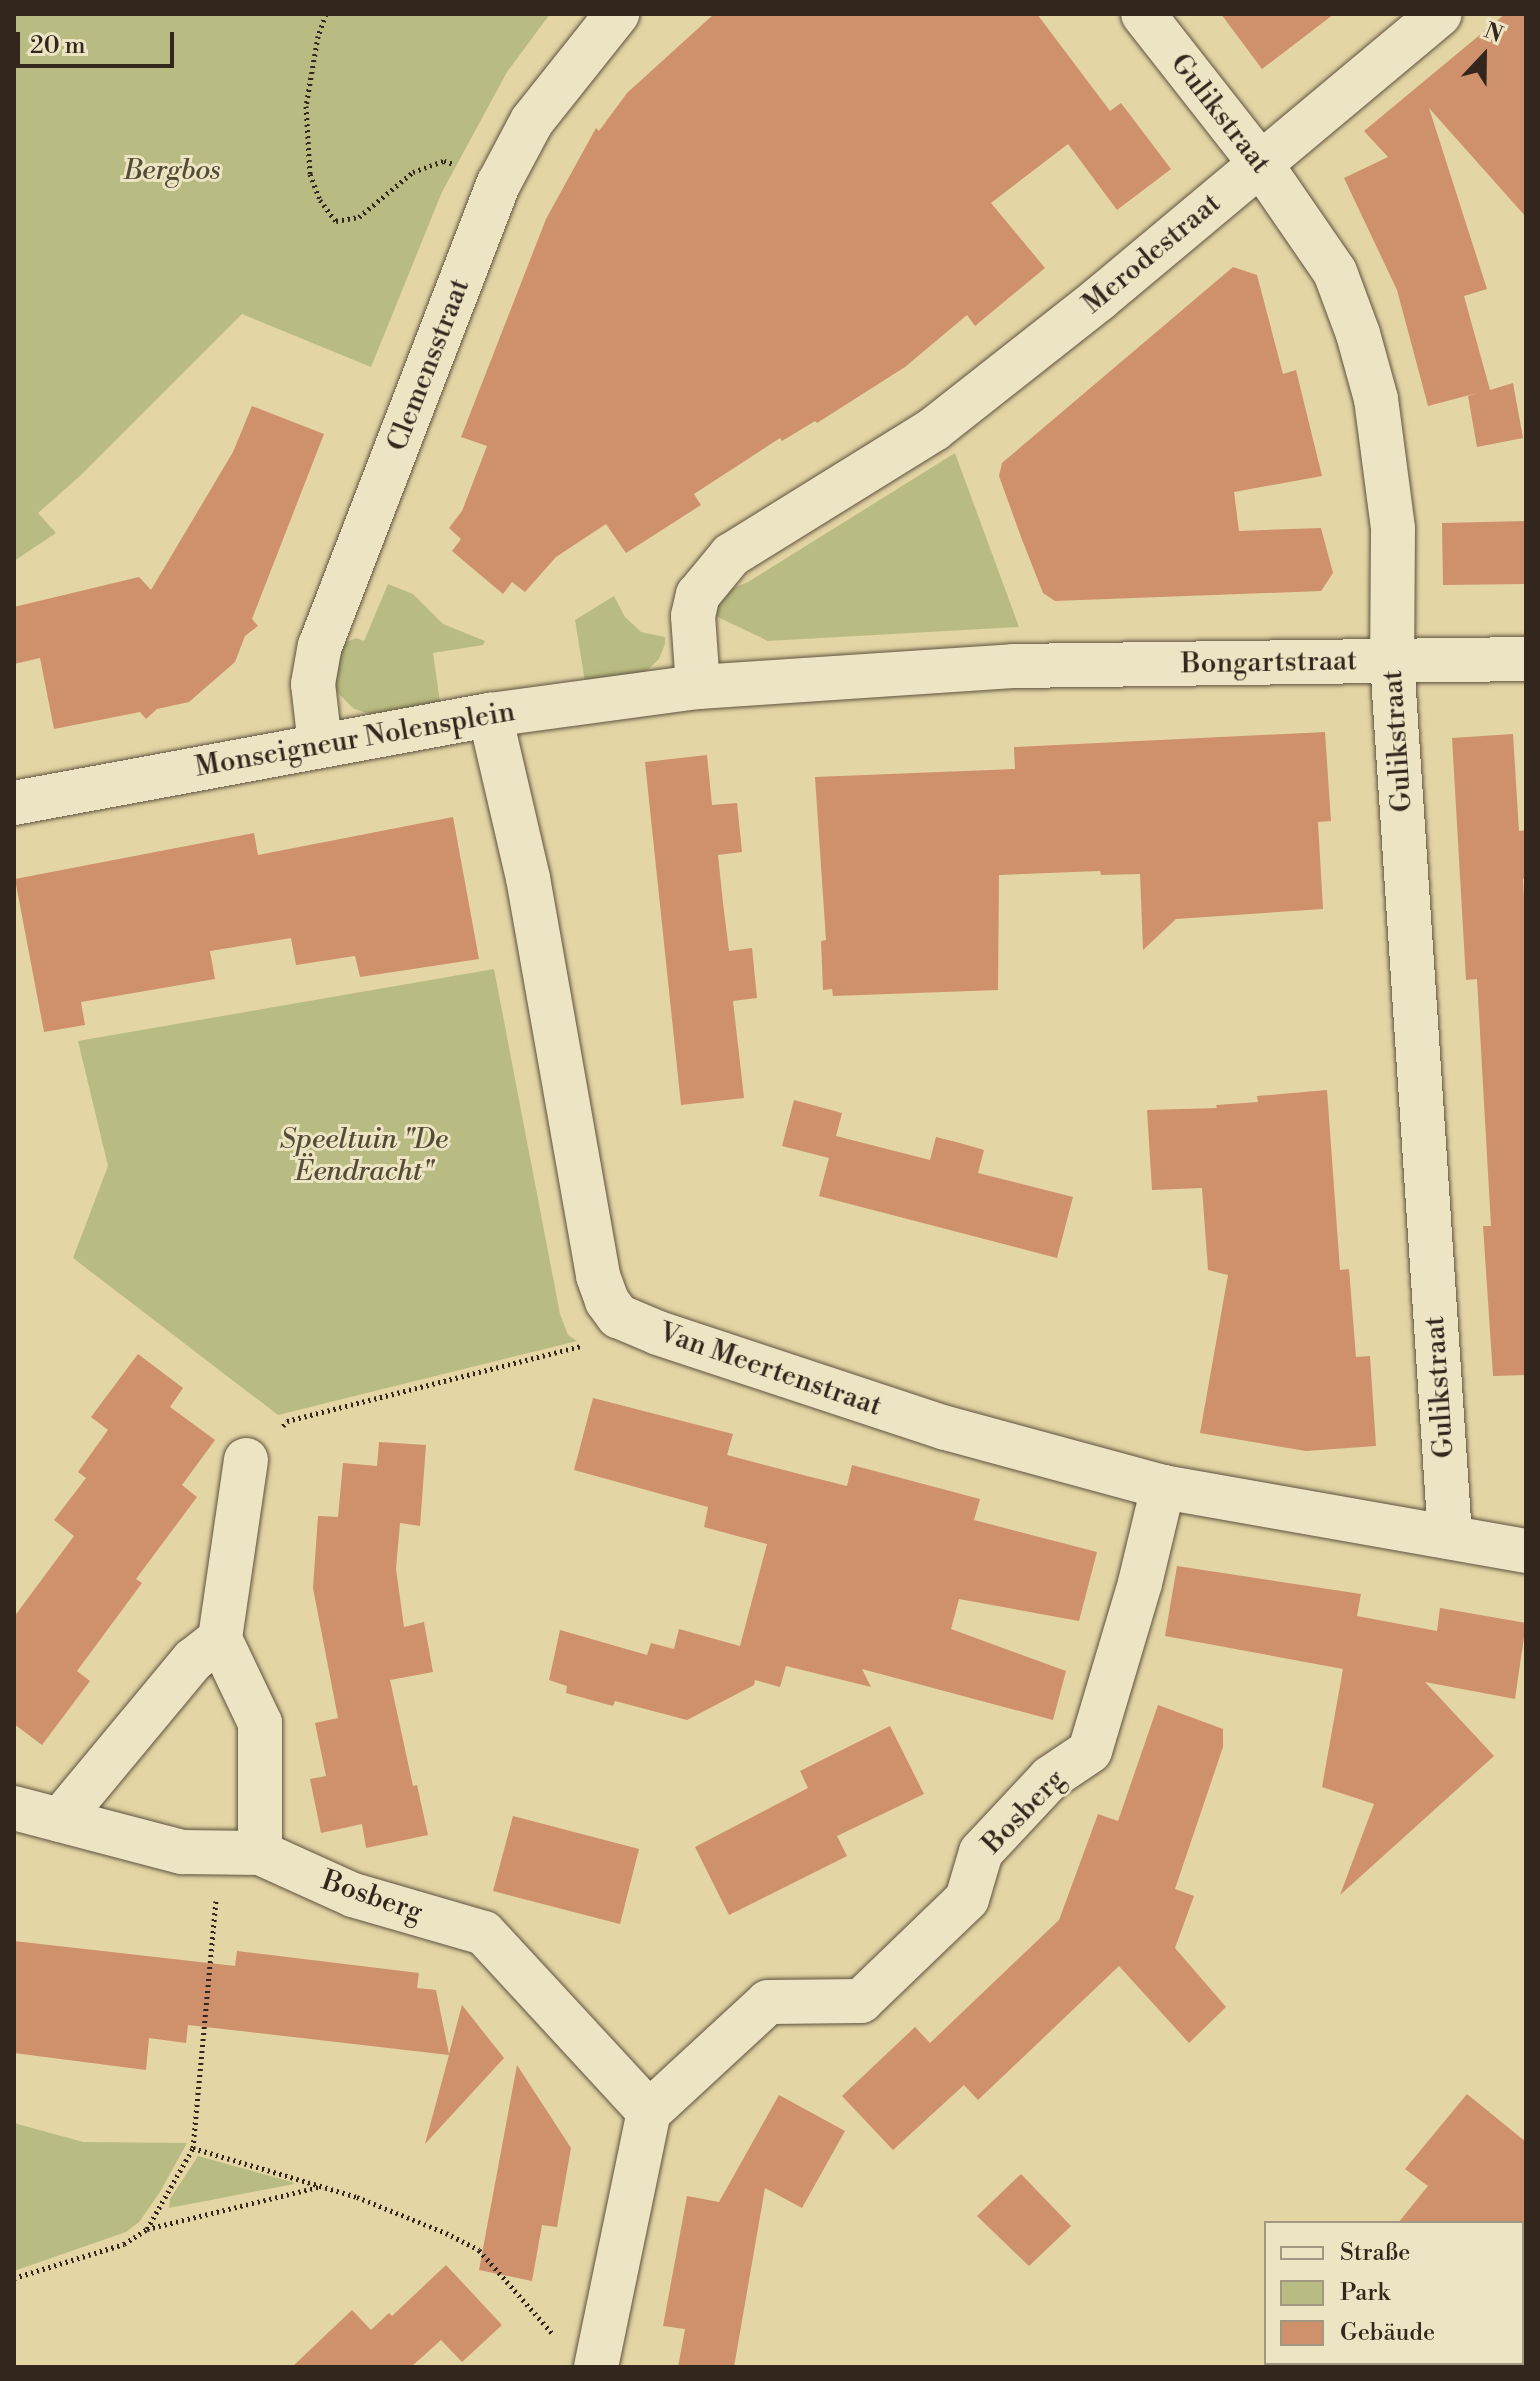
<!DOCTYPE html>
<html>
<head>
<meta charset="utf-8">
<style>
  body { margin:0 }
  #map { position:relative; width:1540px; height:2381px; overflow:hidden; background:#e3d5a4; font-family:"Libre Bodoni",serif }
  div>[style] { position:absolute }
  [style*='--x'] { left:calc(var(--x)*1px); top:calc(var(--y)*1px); width:calc(var(--w)*1px); rotate:calc(var(--a)*1deg) }
  .green>* { inset:0; background:#b9bc82 }
  .building>* { inset:0; background:#cf916c }
  .path>* { height:5px; margin-top:-2.5px; transform-origin:0; background:repeating-linear-gradient(90deg,#32261d 0 2px,transparent 0 6px) }
  .roads { filter:drop-shadow(0 0 2px #5e523f) drop-shadow(0 0 2px #5e523f) }
  .minor>* { height:44px; margin:-22px; padding:0 22px; transform-origin:22px; border-radius:22px; background:#ede4c4 }
  span { translate:-50% -50%; white-space:nowrap; text-align:center; line-height:1.15; -webkit-text-stroke:6px #ede4c4; paint-order:stroke }
  .street-label { font-size:28px; color:#32261d }
  .park-label { font-size:28px; color:#544c36; font-style:italic }
  .frame { position:absolute; inset:0; border:16px solid #32261d; pointer-events:none }
  .legend { position:absolute; left:1264px; top:2221px; width:260px; height:144px; box-sizing:border-box; background:#ede4c4; border:2px solid #a29881; margin:0; padding:10px 14px; list-style:none; font-size:24px; color:#32261d }
  .legend li { display:flex; align-items:center; gap:16px; height:40px }
  .legend b { width:40px; border:2px solid #a29881 }
  .north { position:absolute; left:1444px; top:16px; width:80px; height:80px; -webkit-text-stroke:6px #ede4c4; paint-order:stroke; rotate:22deg; font-size:22px; font-weight:700; line-height:32px; text-align:center; color:#32261d }
  .north::after { content:''; display:block; margin:auto; width:28px; height:36px; background:#32261d; clip-path:polygon(50% 0,100% 100%,50% 72%,0 100%) }
  .scale { position:absolute; left:16px; top:32px; width:158px; height:36px; box-sizing:border-box; border:4px solid #32261d; border-top:0; padding-left:10px; font-size:24px; line-height:28px; white-space:nowrap; color:#32261d; -webkit-text-stroke:6px #ede4c4; paint-order:stroke }
</style>
</head>
<body>
<div id="map">
  <div class="green">
    <div style="clip-path:polygon(14px 14px,550px 14px,507px 72px,442px 192px,371px 367px,242px 314px,80px 476px,38px 513px,56px 533px,14px 561px)"></div>
    <div style="clip-path:polygon(955px 453px,1019px 627px,768px 641px,707px 612px,723px 592px,748px 582px)"></div>
    <div style="clip-path:polygon(388px 584px,413px 594px,443px 624px,485px 641px,483px 645px,433px 653px,440px 702px,374px 715px,354px 709px,339px 694px,334px 686px,335px 647px,356px 638px,364px 641px)"></div>
    <div style="clip-path:polygon(614px 596px,625px 617px,641px 632px,665px 637px,665px 644px,659px 659px,641px 676px,585px 682px,575px 620px)"></div>
    <div style="clip-path:polygon(494px 969px,560px 1314px,568px 1335px,577px 1341px,278px 1415px,73px 1258px,108px 1166px,78px 1041px)"></div>
    <div style="clip-path:polygon(14px 2123px,83px 2142px,187px 2143px,160px 2192px,139px 2222px,126px 2232px,14px 2271px)"></div>
    <div style="clip-path:polygon(198px 2156px,292px 2182px,294px 2184px,169px 2208px,170px 2199px)"></div>
  </div>
  <div class="building">
    <div style="clip-path:polygon(714px 14px,1037px 14px,1110px 111px,1121px 103px,1171px 169px,1117px 210px,1068px 144px,991px 203px,1045px 268px,975px 326px,967px 315px,905px 367px,817px 423px,815px 421px,782px 441px,780px 438px,694px 494px,701px 505px,626px 553px,606px 524px,556px 557px,525px 592px,512px 582px,503px 594px,452px 551px,461px 539px,449px 528px,462px 511px,487px 446px,461px 437px,546px 219px,596px 128px,599px 131px,627px 93px)"></div>
    <div style="clip-path:polygon(1221px 14px,1334px 14px,1262px 69px)"></div>
    <div style="clip-path:polygon(1505px 14px,1526px 14px,1526px 217px,1429px 108px,1487px 289px,1464px 296px,1490px 390px,1513px 383px,1523px 438px,1477px 447px,1468px 396px,1481px 392px,1428px 406px,1397px 290px,1344px 178px,1388px 157px,1364px 131px)"></div>
    <div style="clip-path:polygon(1233px 267px,1257px 275px,1283px 374px,1296px 370px,1322px 476px,1234px 492px,1239px 531px,1321px 528px,1333px 573px,1321px 591px,1055px 601px,1043px 593px,1021px 537px,999px 476px,1002px 463px)"></div>
    <div style="clip-path:polygon(252px 406px,324px 434px,252px 619px,258px 626px,245px 636px,235px 662px,189px 702px,157px 709px,146px 719px,140px 712px,54px 729px,40px 658px,14px 664px,14px 607px,139px 577px,151px 590px,233px 452px)"></div>
    <div style="clip-path:polygon(1526px 521px,1526px 584px,1443px 585px,1442px 523px)"></div>
    <div style="clip-path:polygon(1325px 732px,1331px 821px,1318px 822px,1323px 909px,1176px 919px,1143px 950px,1140px 874px,1101px 875px,1100px 871px,999px 875px,998px 990px,833px 996px,832px 989px,823px 990px,821px 941px,826px 940px,815px 777px,1015px 769px,1014px 747px)"></div>
    <div style="clip-path:polygon(1513px 734px,1519px 831px,1526px 830px,1526px 878px,1523px 879px,1526px 937px,1526px 1375px,1493px 1376px,1483px 1226px,1491px 1226px,1477px 979px,1466px 980px,1452px 738px)"></div>
    <div style="clip-path:polygon(707px 755px,712px 805px,737px 803px,742px 852px,718px 855px,723px 903px,729px 951px,752px 948px,757px 998px,733px 1001px,744px 1098px,681px 1105px,645px 762px)"></div>
    <div style="clip-path:polygon(453px 817px,479px 959px,360px 977px,355px 956px,296px 965px,291px 938px,210px 951px,215px 979px,81px 1002px,85px 1025px,44px 1032px,15px 879px,254px 833px,258px 855px)"></div>
    <div style="clip-path:polygon(1327px 1090px,1340px 1270px,1349px 1269px,1356px 1357px,1370px 1356px,1376px 1446px,1306px 1451px,1200px 1433px,1228px 1275px,1208px 1270px,1202px 1188px,1152px 1190px,1147px 1110px,1217px 1108px,1216px 1105px,1258px 1102px,1257px 1096px)"></div>
    <div style="clip-path:polygon(794px 1100px,842px 1113px,836px 1136px,930px 1160px,936px 1137px,960px 1143px,984px 1150px,978px 1173px,1073px 1197px,1057px 1258px,819px 1196px,829px 1158px,782px 1146px)"></div>
    <div style="clip-path:polygon(138px 1354px,183px 1388px,170px 1407px,215px 1440px,182px 1485px,197px 1497px,136px 1579px,142px 1583px,77px 1671px,90px 1681px,42px 1745px,14px 1724px,14px 1617px,74px 1536px,54px 1520px,86px 1478px,78px 1472px,108px 1430px,91px 1417px)"></div>
    <div style="clip-path:polygon(593px 1398px,733px 1434px,727px 1455px,807px 1476px,847px 1486px,852px 1465px,980px 1499px,974px 1520px,1097px 1552px,1079px 1621px,959px 1599px,951px 1629px,1066px 1671px,1053px 1720px,862px 1669px,871px 1687px,786px 1666px,780px 1687px,755px 1680px,754px 1685px,687px 1720px,615px 1701px,613px 1706px,566px 1693px,567px 1686px,549px 1680px,560px 1630px,647px 1655px,651px 1643px,674px 1649px,679px 1629px,740px 1646px,767px 1544px,704px 1527px,708px 1507px,574px 1470px)"></div>
    <div style="clip-path:polygon(379px 1442px,426px 1445px,420px 1526px,400px 1523px,396px 1569px,404px 1627px,424px 1622px,433px 1672px,390px 1680px,413px 1786px,417px 1785px,428px 1835px,366px 1848px,362px 1824px,321px 1833px,310px 1779px,326px 1776px,315px 1723px,338px 1718px,313px 1588px,318px 1516px,338px 1517px,343px 1463px,377px 1466px)"></div>
    <div style="clip-path:polygon(1177px 1566px,1361px 1594px,1357px 1616px,1437px 1631px,1440px 1608px,1526px 1623px,1515px 1699px,1425px 1682px,1494px 1756px,1340px 1895px,1374px 1804px,1322px 1787px,1343px 1669px,1165px 1636px)"></div>
    <div style="clip-path:polygon(1158px 1705px,1223px 1729px,1223px 1747px,1175px 1889px,1194px 1896px,1175px 1948px,1226px 2007px,1189px 2043px,1119px 1966px,978px 2100px,964px 2085px,893px 2150px,842px 2096px,915px 2027px,930px 2043px,1059px 1920px,1098px 1814px,1118px 1821px)"></div>
    <div style="clip-path:polygon(890px 1726px,924px 1794px,837px 1836px,847px 1856px,729px 1915px,695px 1847px,808px 1788px,800px 1771px)"></div>
    <div style="clip-path:polygon(513px 1816px,639px 1849px,620px 1924px,493px 1891px)"></div>
    <div style="clip-path:polygon(14px 1941px,235px 1966px,237px 1951px,419px 1973px,417px 1988px,436px 1990px,449px 2054px,462px 2005px,504px 2058px,425px 2144px,449px 2055px,188px 2025px,186px 2043px,149px 2038px,146px 2070px,14px 2053px)"></div>
    <div style="clip-path:polygon(517px 2065px,571px 2148px,557px 2227px,542px 2225px,532px 2281px,479px 2270px)"></div>
    <div style="clip-path:polygon(1467px 2094px,1526px 2142px,1526px 2223px,1398px 2223px,1428px 2186px,1405px 2169px)"></div>
    <div style="clip-path:polygon(779px 2095px,845px 2131px,802px 2208px,765px 2188px,734px 2367px,678px 2367px,685px 2329px,663px 2326px,687px 2196px,719px 2202px)"></div>
    <div style="clip-path:polygon(1021px 2174px,1071px 2226px,1029px 2266px,977px 2216px)"></div>
    <div style="clip-path:polygon(446px 2265px,502px 2325px,462px 2362px,441px 2340px,411px 2367px,292px 2367px,352px 2310px,371px 2330px,389px 2313px,392px 2316px)"></div>
  </div>
  <div class="path">
    <div style="--x:326;--y:14;--w:23;--a:110"></div>
    <div style="--x:318;--y:36;--w:71;--a:99.7"></div>
    <div style="--x:306;--y:106;--w:68;--a:86.6"></div>
    <div style="--x:310;--y:174;--w:28;--a:69"></div>
    <div style="--x:320;--y:200;--w:26;--a:53"></div>
    <div style="--x:336;--y:221;--w:23;--a:-10"></div>
    <div style="--x:359;--y:217;--w:70;--a:-39.8"></div>
    <div style="--x:413;--y:172;--w:33;--a:-20"></div>
    <div style="--x:444;--y:161;--w:10;--a:17"></div>
    <div style="--x:283;--y:1426;--w:6;--a:-51"></div>
    <div style="--x:287;--y:1421;--w:303;--a:-14.3"></div>
    <div style="--x:193;--y:2148;--w:171;--a:16.6"></div>
    <div style="--x:357;--y:2197;--w:96;--a:22"></div>
    <div style="--x:446;--y:2233;--w:37;--a:27"></div>
    <div style="--x:479;--y:2250;--w:111;--a:48.7"></div>
    <div style="--x:147;--y:2229;--w:180;--a:-13.8"></div>
    <div style="--x:14;--y:2278;--w:115;--a:-17.2"></div>
    <div style="--x:124;--y:2244;--w:27;--a:-33"></div>
    <div style="--x:147;--y:2229;--w:93;--a:-60.4"></div>
    <div style="--x:193;--y:2148;--w:248;--a:-84.7"></div>
  </div>
  <div class="roads">
    <div class="minor">
      <div style="--x:1143;--y:14;--w:189;--a:51.9"></div>
      <div style="--x:1260;--y:163;--w:132;--a:55.5"></div>
      <div style="--x:1335;--y:272;--w:66;--a:69.6"></div>
      <div style="--x:1358;--y:334;--w:67;--a:74.5"></div>
      <div style="--x:1376;--y:399;--w:131;--a:82.5"></div>
      <div style="--x:1393;--y:529;--w:132;--a:90.4"></div>
      <div style="--x:1392;--y:661;--w:878;--a:86.21"></div>
      <div style="--x:698;--y:687;--w:71;--a:-94"></div>
      <div style="--x:693;--y:616;--w:22;--a:-77"></div>
      <div style="--x:698;--y:595;--w:52;--a:-50.5"></div>
      <div style="--x:731;--y:555;--w:239;--a:-31.8"></div>
      <div style="--x:934;--y:429;--w:210;--a:-38.2"></div>
      <div style="--x:1099;--y:299;--w:444;--a:-39.9"></div>
      <div style="--x:490;--y:715;--w:167;--a:76.9"></div>
      <div style="--x:528;--y:878;--w:404;--a:80"></div>
      <div style="--x:598;--y:1276;--w:27;--a:70"></div>
      <div style="--x:607;--y:1301;--w:19;--a:54"></div>
      <div style="--x:618;--y:1316;--w:43;--a:23"></div>
      <div style="--x:658;--y:1333;--w:303;--a:18.3"></div>
      <div style="--x:946;--y:1428;--w:225;--a:15.2"></div>
      <div style="--x:1163;--y:1487;--w:369;--a:10"></div>
      <div style="--x:320;--y:745;--w:61;--a:-96.5"></div>
      <div style="--x:313;--y:684;--w:39;--a:-80"></div>
      <div style="--x:320;--y:646;--w:496;--a:-68.9"></div>
      <div style="--x:499;--y:183;--w:70;--a:-62"></div>
      <div style="--x:532;--y:121;--w:137;--a:-51.5"></div>
      <div style="--x:14;--y:803;--w:484;--a:-10.5"></div>
      <div style="--x:490;--y:715;--w:210;--a:-7.7"></div>
      <div style="--x:698;--y:687;--w:316;--a:-3.8"></div>
      <div style="--x:1013;--y:666;--w:513;--a:-0.78"></div>
      <div style="--x:246;--y:1460;--w:181;--a:98.3"></div>
      <div style="--x:220;--y:1639;--w:93;--a:64.5"></div>
      <div style="--x:260;--y:1723;--w:130;--a:90"></div>
      <div style="--x:14;--y:1808;--w:174;--a:14.7"></div>
      <div style="--x:182;--y:1852;--w:78;--a:0.7"></div>
      <div style="--x:260;--y:1853;--w:102;--a:24.3"></div>
      <div style="--x:353;--y:1895;--w:136;--a:16.2"></div>
      <div style="--x:484;--y:1933;--w:243;--a:47.3"></div>
      <div style="--x:60;--y:1820;--w:208;--a:-50.3"></div>
      <div style="--x:193;--y:1660;--w:34;--a:-38"></div>
      <div style="--x:596;--y:2367;--w:260;--a:-78.3"></div>
      <div style="--x:649;--y:2112;--w:162;--a:-42.7"></div>
      <div style="--x:768;--y:2002;--w:93;--a:-0.6"></div>
      <div style="--x:861;--y:2001;--w:147;--a:-43.9"></div>
      <div style="--x:967;--y:1899;--w:49;--a:-73.4"></div>
      <div style="--x:981;--y:1852;--w:101;--a:-47"></div>
      <div style="--x:1050;--y:1778;--w:48;--a:-34"></div>
      <div style="--x:1090;--y:1751;--w:175;--a:-73.4"></div>
      <div style="--x:1140;--y:1583;--w:99;--a:-76.5"></div>
    </div>
  </div>
  <div class="street-label">
    <span style="left:1220px;top:114px;rotate:52deg">Gulikstraat</span>
    <span style="left:1152px;top:254px;rotate:-40deg">Merodestraat</span>
    <span style="left:429px;top:365px;rotate:-69deg">Clemensstraat</span>
    <span style="left:1269px;top:663px;rotate:-1deg">Bongartstraat</span>
    <span style="left:355px;top:740px;rotate:-10deg">Monseigneur Nolensplein</span>
    <span style="left:1398px;top:741px;rotate:-94deg">Gulikstraat</span>
    <span style="left:770px;top:1370px;rotate:19deg">Van Meertenstraat</span>
    <span style="left:1440px;top:1387px;rotate:-94deg">Gulikstraat</span>
    <span style="left:1024px;top:1812px;rotate:-46deg">Bosberg</span>
    <span style="left:372px;top:1897px;rotate:19deg">Bosberg</span>
  </div>
  <div class="park-label">
    <span style="left:172px;top:171px">Bergbos</span>
    <span style="left:364px;top:1156px">Speeltuin "De<br>Ëendracht"</span>
  </div>
  <div class="frame"></div>
  <ul class="legend">
  <li><b style="height:10px;background:#ede4c4"></b>Straße</li>
  <li><b style="height:22px;background:#b9bc82"></b>Park</li>
  <li><b style="height:22px;background:#cf916c"></b>Gebäude</li>
  </ul>
  <div class="north">N</div>
  <div class="scale">20 m</div>
</div>
</body>
</html>
